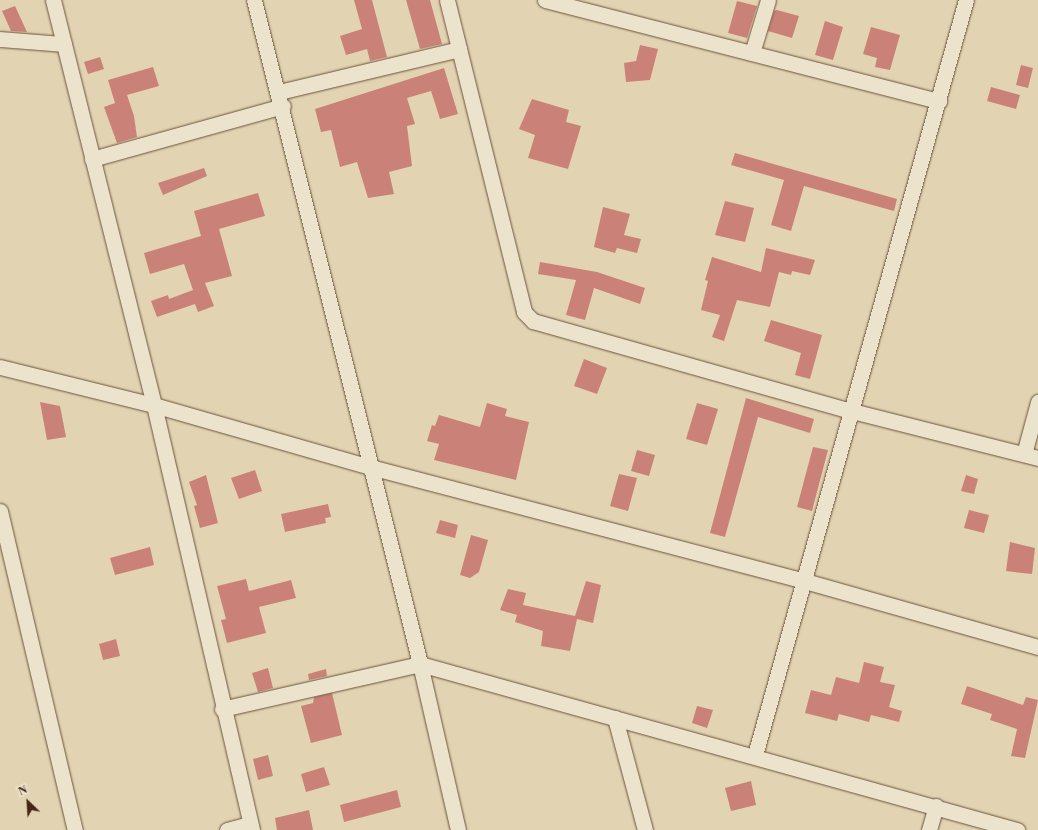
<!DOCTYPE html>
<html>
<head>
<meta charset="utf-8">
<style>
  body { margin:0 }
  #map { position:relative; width:1038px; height:830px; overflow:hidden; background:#e2d4b2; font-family:"Libre Bodoni",serif }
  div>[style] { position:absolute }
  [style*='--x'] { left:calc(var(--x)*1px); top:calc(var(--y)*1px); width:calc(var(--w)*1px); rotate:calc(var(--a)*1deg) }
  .building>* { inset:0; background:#ca8278 }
  .roads { filter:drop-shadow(0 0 1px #6c513c) drop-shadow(0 0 1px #6c513c) }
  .minor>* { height:15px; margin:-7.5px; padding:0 7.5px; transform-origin:7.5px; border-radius:7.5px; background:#ece3cd }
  span { translate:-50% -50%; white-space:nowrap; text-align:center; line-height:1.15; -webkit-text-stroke:3px #ece3cd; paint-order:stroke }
  .north { position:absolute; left:8px; top:782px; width:40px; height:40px; -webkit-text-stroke:3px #ece3cd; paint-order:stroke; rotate:335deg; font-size:11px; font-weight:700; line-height:16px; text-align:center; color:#452515 }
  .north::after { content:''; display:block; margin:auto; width:14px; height:18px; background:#452515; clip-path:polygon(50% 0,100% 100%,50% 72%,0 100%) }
</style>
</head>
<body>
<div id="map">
  <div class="building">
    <div style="clip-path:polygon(354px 0,372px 0,387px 57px,370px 61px,367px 49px,346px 55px,340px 36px,362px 29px)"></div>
    <div style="clip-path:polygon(406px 0,430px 0,442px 44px,420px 49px)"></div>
    <div style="clip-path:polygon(737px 1px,757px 6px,747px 38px,728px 33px)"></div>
    <div style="clip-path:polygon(15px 6px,27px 32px,11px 31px,2px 11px)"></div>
    <div style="clip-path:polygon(777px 10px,799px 16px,792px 38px,768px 31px,774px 11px)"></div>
    <div style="clip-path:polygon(825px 21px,843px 27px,833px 60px,815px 55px)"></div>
    <div style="clip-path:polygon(871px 27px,900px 35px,890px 70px,875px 67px,877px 58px,863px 54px)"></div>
    <div style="clip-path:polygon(640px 45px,658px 49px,650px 80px,626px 82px,624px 63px,636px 61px)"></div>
    <div style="clip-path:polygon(100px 57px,104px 69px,88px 74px,84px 62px)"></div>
    <div style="clip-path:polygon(1021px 65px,1033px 68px,1028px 88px,1016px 85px)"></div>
    <div style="clip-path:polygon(153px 67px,159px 86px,127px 95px,134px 116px,137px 137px,117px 143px,104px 107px,115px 103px,108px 80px)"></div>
    <div style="clip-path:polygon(444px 68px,458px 114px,440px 119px,431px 91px,407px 98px,415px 124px,407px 126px,412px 166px,389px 172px,394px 194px,368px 198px,357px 162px,340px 167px,331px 130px,321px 132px,315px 109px)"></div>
    <div style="clip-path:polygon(991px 87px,1020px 95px,1016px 109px,987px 101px)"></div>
    <div style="clip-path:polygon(532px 99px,569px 110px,566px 122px,581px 126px,568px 169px,528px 158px,535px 135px,519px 129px)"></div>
    <div style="clip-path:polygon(735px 153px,897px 199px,894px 211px,804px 186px,791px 231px,771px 225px,784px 180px,731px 165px)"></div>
    <div style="clip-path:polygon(204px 168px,207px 176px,163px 195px,158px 183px)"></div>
    <div style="clip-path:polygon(258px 193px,265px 216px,219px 229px,232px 276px,205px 283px,214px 306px,198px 312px,195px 304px,157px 317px,151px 301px,168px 295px,169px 299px,193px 290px,184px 264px,150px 274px,144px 253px,201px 236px,194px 211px)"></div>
    <div style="clip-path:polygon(725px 201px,754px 208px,745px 242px,715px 235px)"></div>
    <div style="clip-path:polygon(603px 207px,630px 214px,624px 235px,641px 239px,637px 253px,617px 248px,615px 253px,594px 247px)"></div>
    <div style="clip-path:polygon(766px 248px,815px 260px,810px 275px,792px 271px,791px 275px,779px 272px,770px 307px,737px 300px,724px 341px,712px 337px,720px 315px,701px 310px,708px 281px,705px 280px,712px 257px,761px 272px)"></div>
    <div style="clip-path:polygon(540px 262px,597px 272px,645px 288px,640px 304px,594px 288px,585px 320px,566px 315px,576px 280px,538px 274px)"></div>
    <div style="clip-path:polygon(771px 320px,822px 335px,810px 379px,795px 375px,801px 353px,764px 341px)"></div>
    <div style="clip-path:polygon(584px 359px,607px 368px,597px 394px,574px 386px)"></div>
    <div style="clip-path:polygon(746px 398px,814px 419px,810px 433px,758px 417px,725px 537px,710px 533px)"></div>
    <div style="clip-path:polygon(40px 402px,60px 406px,66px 437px,47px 440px)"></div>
    <div style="clip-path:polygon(487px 403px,507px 409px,505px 416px,529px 422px,516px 480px,434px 460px,439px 444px,427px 441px,432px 425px,435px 426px,439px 415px,480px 427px)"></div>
    <div style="clip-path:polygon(697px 403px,718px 409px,707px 445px,686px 439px)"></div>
    <div style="clip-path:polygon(813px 447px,828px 450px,812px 511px,797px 507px)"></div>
    <div style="clip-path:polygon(637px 450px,655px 455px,649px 476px,631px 471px)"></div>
    <div style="clip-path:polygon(255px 470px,262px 491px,239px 499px,231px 478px)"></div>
    <div style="clip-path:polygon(619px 474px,637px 478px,628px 511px,610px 506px)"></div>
    <div style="clip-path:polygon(206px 475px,218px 523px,200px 528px,194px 506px,197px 505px,189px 482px)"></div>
    <div style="clip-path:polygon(966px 475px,978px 479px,974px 494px,961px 491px)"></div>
    <div style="clip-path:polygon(328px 504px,331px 517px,325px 518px,326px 523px,285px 532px,281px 514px)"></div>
    <div style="clip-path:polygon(969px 510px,989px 515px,984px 533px,964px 528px)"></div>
    <div style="clip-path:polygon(440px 520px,458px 525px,455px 538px,436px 533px)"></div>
    <div style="clip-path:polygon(471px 535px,488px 540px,479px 572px,470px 578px,460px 575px)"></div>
    <div style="clip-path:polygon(1010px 542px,1035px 548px,1032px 574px,1006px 571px)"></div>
    <div style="clip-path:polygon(150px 547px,154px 565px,115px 575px,110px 558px)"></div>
    <div style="clip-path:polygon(246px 579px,249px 591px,291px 580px,296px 598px,259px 607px,266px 633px,227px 643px,221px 620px,226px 619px,217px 586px)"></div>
    <div style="clip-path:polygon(586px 581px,601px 585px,593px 623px,577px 619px,570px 651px,541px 646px,543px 631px,515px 622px,517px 615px,500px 610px,508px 589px,526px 593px,523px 605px,575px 616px)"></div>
    <div style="clip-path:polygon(116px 639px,120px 656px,103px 660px,99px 644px)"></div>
    <div style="clip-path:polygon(864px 662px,884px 667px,880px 682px,895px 685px,889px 707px,902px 711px,899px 722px,871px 715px,869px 722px,839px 714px,837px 721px,805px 713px,811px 690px,831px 695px,836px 677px,859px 683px)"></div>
    <div style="clip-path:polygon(268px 668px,273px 688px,258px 692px,252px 673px)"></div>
    <div style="clip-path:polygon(326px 669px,327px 676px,309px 680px,308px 674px)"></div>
    <div style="clip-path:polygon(967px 686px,1023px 705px,1026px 697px,1038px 700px,1025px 758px,1011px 756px,1017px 729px,990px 720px,992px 714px,961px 704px)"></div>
    <div style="clip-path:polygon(332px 693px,342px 735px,311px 743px,301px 706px,313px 703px,314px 697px)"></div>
    <div style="clip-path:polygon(697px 706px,713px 710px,707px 728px,692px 723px)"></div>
    <div style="clip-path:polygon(268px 755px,273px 776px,258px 780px,253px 759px)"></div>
    <div style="clip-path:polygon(324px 767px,330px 785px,306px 792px,301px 774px)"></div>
    <div style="clip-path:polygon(751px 781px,756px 805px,731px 811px,725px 788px)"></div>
    <div style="clip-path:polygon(397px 790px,401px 807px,344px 822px,340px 805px)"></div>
    <div style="clip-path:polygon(309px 810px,313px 830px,277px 830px,275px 818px)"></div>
  </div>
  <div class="roads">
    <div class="minor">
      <div style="--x:53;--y:0;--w:417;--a:76"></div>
      <div style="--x:154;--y:405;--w:436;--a:77"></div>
      <div style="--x:254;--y:0;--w:684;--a:75.96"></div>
      <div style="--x:420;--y:664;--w:170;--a:77.1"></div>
      <div style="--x:447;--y:0;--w:321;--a:76.1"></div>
      <div style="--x:524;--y:312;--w:13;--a:45"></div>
      <div style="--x:533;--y:321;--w:331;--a:15.8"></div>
      <div style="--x:852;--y:411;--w:192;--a:14.2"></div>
      <div style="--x:545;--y:0;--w:407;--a:14.4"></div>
      <div style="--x:0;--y:39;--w:64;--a:4.5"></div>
      <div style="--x:752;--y:53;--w:55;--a:-73.2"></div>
      <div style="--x:279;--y:92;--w:185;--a:-13.4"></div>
      <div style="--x:92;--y:159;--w:198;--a:-15.5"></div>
      <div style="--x:0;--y:367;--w:159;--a:13.9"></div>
      <div style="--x:154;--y:405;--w:225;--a:16"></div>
      <div style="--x:370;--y:467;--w:450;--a:14.7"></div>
      <div style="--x:805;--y:581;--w:242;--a:15.8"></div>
      <div style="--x:1024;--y:454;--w:54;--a:-74.9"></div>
      <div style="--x:0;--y:511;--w:328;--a:76.8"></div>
      <div style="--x:222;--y:709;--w:203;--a:-12.8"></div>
      <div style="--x:420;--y:664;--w:620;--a:15.54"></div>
      <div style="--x:615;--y:718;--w:116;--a:75"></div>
      <div style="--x:755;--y:755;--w:784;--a:-74.39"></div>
      <div style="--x:227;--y:830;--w:24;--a:-15"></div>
      <div style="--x:929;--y:830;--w:25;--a:-74"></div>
    </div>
  </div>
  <div class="north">N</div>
</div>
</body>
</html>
